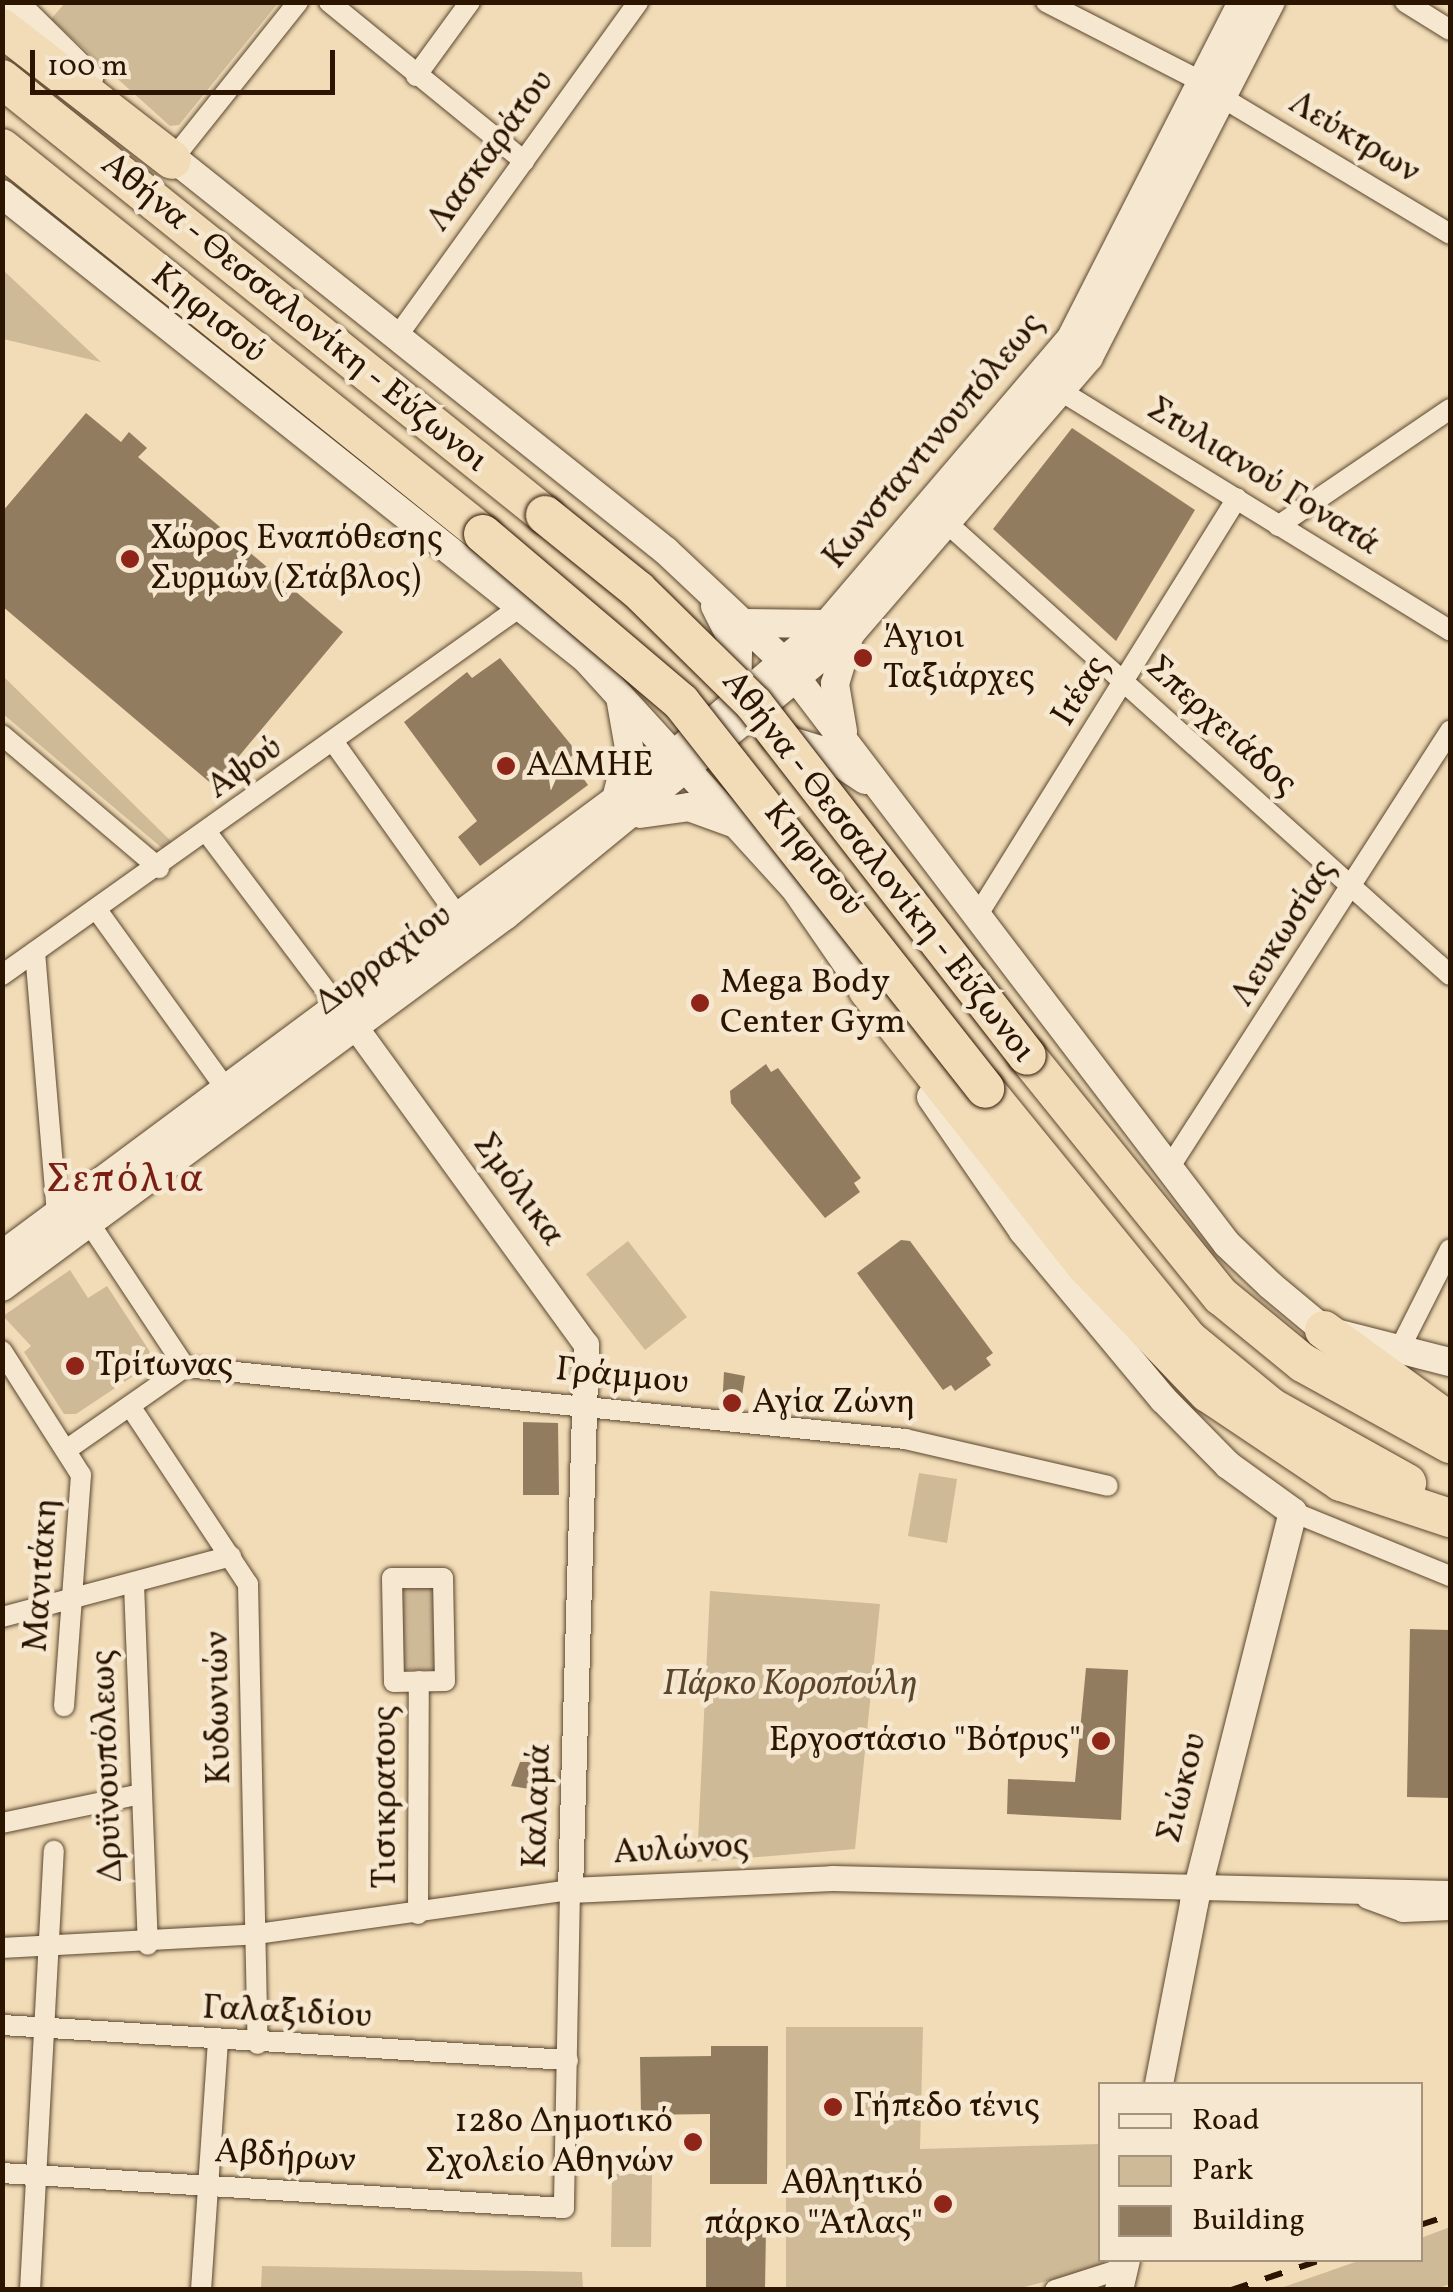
<!DOCTYPE html>
<html>
<head>
<meta charset="utf-8">
<style>
  body { margin:0 }
  #map { position:relative; width:1453px; height:2292px; overflow:hidden; background:#f1dcb7; font-family:Vollkorn,serif }
  div>[style] { position:absolute }
  [style*='--x'] { left:calc(var(--x)*1px); top:calc(var(--y)*1px); width:calc(var(--w)*1px); rotate:calc(var(--a)*1deg) }
  .green>* { inset:0; background:#cfba98 }
  .building>* { inset:0; background:#927c5f }
  .roads { filter:drop-shadow(0 0 2px #5c462e) drop-shadow(0 0 2px #5c462e) }
  .minor>* { height:20px; margin:-10px; padding:0 10px; transform-origin:10px; border-radius:10px; background:#f6e8d0 }
  .tertiary>* { height:25px; margin:-12.5px; padding:0 12.5px; transform-origin:12.5px; border-radius:12.5px; background:#f6e8d0 }
  .secondary>* { height:28px; margin:-14px; padding:0 14px; transform-origin:14px; border-radius:14px; background:#f6e8d0 }
  .motorway>* { height:38px; margin:-19px; padding:0 19px; transform-origin:19px; border-radius:19px; background:#f1dcb7 }
  .rail>* { height:6px; margin-top:-3px; transform-origin:0; background:repeating-linear-gradient(90deg,#2b1400 0 18px,transparent 0 36px) }
  .bridges { filter:drop-shadow(0 0 2px #2b1400) drop-shadow(0 0 2px #2b1400) }
  .motorway-bridge>* { height:38px; margin:-19px; padding:0 19px; transform-origin:19px; border-radius:19px; background:#f1dcb7 }
  .dots>* { width:28px; height:28px; translate:-50% -50%; box-sizing:border-box; border:5px solid #f6e8d0; border-radius:50% }
  span { translate:-50% -50%; white-space:nowrap; text-align:center; line-height:1.15; -webkit-text-stroke:9px #f6e8d0; paint-order:stroke }
  .street-label { font-size:35px; color:#2b1400 }
  .poi-label { font-size:35px; color:#2b1400 }
  .left { translate:0 -50%; text-align:left }
  .right { translate:-100% -50%; text-align:right }
  .park-label { font-size:35px; color:#5c462e; font-style:italic }
  .quarter-label { font-size:40px; color:#7a1f14; letter-spacing:2.5px }
  .frame { position:absolute; inset:0; border:5px solid #2b1400; pointer-events:none }
  .legend { position:absolute; left:1098px; top:2082px; width:325px; height:180px; box-sizing:border-box; background:#f6e8d0; border:2px solid #a5937d; margin:0; padding:12px 18px; list-style:none; font-size:30px; color:#2b1400 }
  .legend li { display:flex; align-items:center; gap:20px; height:50px }
  .legend b { width:50px; border:2px solid #a5937d }
  .scale { position:absolute; left:30px; top:50px; width:305px; height:45px; box-sizing:border-box; border:5px solid #2b1400; border-top:0; padding-left:12px; font-size:30px; line-height:35px; white-space:nowrap; color:#2b1400; -webkit-text-stroke:8px #f6e8d0; paint-order:stroke }
</style>
</head>
<body>
<div id="map">
  <div class="green">
    <div style="clip-path:polygon(65px 3px,65px 2px,278px 3px,179px 125px,170px 126px,51px 19px)"></div>
    <div style="clip-path:polygon(2px 270px,3px 270px,101px 362px,3px 339px)"></div>
    <div style="clip-path:polygon(2px 675px,176px 846px,168px 853px,3px 714px)"></div>
    <div style="clip-path:polygon(628px 1241px,687px 1317px,645px 1350px,586px 1274px)"></div>
    <div style="clip-path:polygon(70px 1270px,88px 1298px,107px 1286px,156px 1361px,76px 1414px,64px 1414px,24px 1352px,31px 1346px,3px 1316px)"></div>
    <div style="clip-path:polygon(919px 1473px,957px 1479px,947px 1543px,908px 1536px)"></div>
    <div style="clip-path:polygon(434px 1588px,436px 1670px,402px 1670px,400px 1589px)"></div>
    <div style="clip-path:polygon(710px 1591px,880px 1604px,855px 1849px,697px 1862px)"></div>
    <div style="clip-path:polygon(786px 2027px,923px 2027px,920px 2149px,1100px 2144px,1105px 2266px,1017px 2289px,786px 2290px)"></div>
    <div style="clip-path:polygon(612px 2174px,652px 2174px,651px 2247px,611px 2247px)"></div>
    <div style="clip-path:polygon(1450px 2227px,1450px 2284px,1437px 2289px,1278px 2289px,1361px 2260px,1420px 2260px,1421px 2238px)"></div>
    <div style="clip-path:polygon(262px 2266px,582px 2272px,583px 2289px,261px 2289px)"></div>
  </div>
  <div class="building">
    <div style="clip-path:polygon(86px 413px,121px 442px,129px 432px,147px 448px,138px 457px,343px 632px,214px 786px,2px 606px,2px 512px)"></div>
    <div style="clip-path:polygon(1072px 428px,1195px 510px,1116px 641px,993px 529px)"></div>
    <div style="clip-path:polygon(500px 658px,577px 752px,569px 758px,588px 785px,480px 866px,458px 837px,477px 821px,404px 722px,467px 672px,472px 678px)"></div>
    <div style="clip-path:polygon(766px 1064px,771px 1072px,778px 1068px,861px 1178px,854px 1183px,860px 1192px,825px 1218px,731px 1103px,730px 1091px)"></div>
    <div style="clip-path:polygon(901px 1240px,910px 1241px,993px 1353px,986px 1358px,991px 1365px,955px 1391px,951px 1385px,943px 1390px,857px 1273px)"></div>
    <div style="clip-path:polygon(724px 1372px,745px 1376px,740px 1409px,722px 1407px)"></div>
    <div style="clip-path:polygon(523px 1422px,558px 1423px,559px 1495px,523px 1495px)"></div>
    <div style="clip-path:polygon(1410px 1629px,1450px 1630px,1450px 1798px,1407px 1797px)"></div>
    <div style="clip-path:polygon(1086px 1668px,1128px 1670px,1121px 1820px,1007px 1814px,1008px 1779px,1075px 1782px)"></div>
    <div style="clip-path:polygon(520px 1762px,549px 1762px,548px 1792px,511px 1786px)"></div>
    <div style="clip-path:polygon(711px 2046px,768px 2046px,767px 2184px,710px 2184px,710px 2114px,641px 2115px,640px 2057px,711px 2056px)"></div>
    <div style="clip-path:polygon(706px 2227px,766px 2228px,765px 2290px,706px 2290px)"></div>
  </div>
  <div class="roads">
    <div class="minor">
      <div style="--x:329;--y:2;--w:252;--a:39.2"></div>
      <div style="--x:1046;--y:2;--w:175;--a:27.1"></div>
      <div style="--x:1405;--y:2;--w:53;--a:31.9"></div>
      <div style="--x:416;--y:76;--w:92;--a:-53.9"></div>
      <div style="--x:1223;--y:98;--w:265;--a:30.9"></div>
      <div style="--x:172;--y:160;--w:202;--a:-51.4"></div>
      <div style="--x:396;--y:338;--w:414;--a:-54.2"></div>
      <div style="--x:1051;--y:385;--w:468;--a:31.6"></div>
      <div style="--x:949;--y:525;--w:673;--a:41.93"></div>
      <div style="--x:1278;--y:526;--w:208;--a:-34.2"></div>
      <div style="--x:2;--y:735;--w:206;--a:40.3"></div>
      <div style="--x:335;--y:744;--w:215;--a:54.5"></div>
      <div style="--x:208;--y:834;--w:218;--a:53"></div>
      <div style="--x:97;--y:910;--w:222;--a:54.2"></div>
      <div style="--x:977;--y:916;--w:492;--a:-58.1"></div>
      <div style="--x:35;--y:952;--w:264;--a:85.2"></div>
      <div style="--x:2;--y:975;--w:635;--a:-35.39"></div>
      <div style="--x:1169;--y:1168;--w:520;--a:-57.26"></div>
      <div style="--x:90;--y:1224;--w:172;--a:56.4"></div>
      <div style="--x:2;--y:1351;--w:147;--a:57.5"></div>
      <div style="--x:81;--y:1475;--w:232;--a:94.2"></div>
      <div style="--x:1398;--y:1352;--w:115;--a:-63.2"></div>
      <div style="--x:130;--y:1406;--w:214;--a:56.5"></div>
      <div style="--x:248;--y:1584;--w:460;--a:88.8"></div>
      <div style="--x:69;--y:1448;--w:141;--a:-34.9"></div>
      <div style="--x:185;--y:1367;--w:724;--a:5.71"></div>
      <div style="--x:905;--y:1439;--w:208;--a:13"></div>
      <div style="--x:1293;--y:1512;--w:170;--a:22.2"></div>
      <div style="--x:392;--y:1578;--w:51;--a:0"></div>
      <div style="--x:443;--y:1578;--w:103;--a:88.9"></div>
      <div style="--x:445;--y:1681;--w:51;--a:178.9"></div>
      <div style="--x:394;--y:1682;--w:104;--a:-91.1"></div>
      <div style="--x:134;--y:1584;--w:361;--a:87.8"></div>
      <div style="--x:2;--y:1617;--w:237;--a:-14.9"></div>
      <div style="--x:2;--y:1823;--w:142;--a:-11.8"></div>
      <div style="--x:418;--y:1914;--w:233;--a:-89.8"></div>
      <div style="--x:2;--y:1948;--w:255;--a:-3.1"></div>
      <div style="--x:257;--y:1934;--w:316;--a:-8"></div>
      <div style="--x:570;--y:1890;--w:318;--a:91.1"></div>
      <div style="--x:564;--y:2208;--w:563;--a:-176.44"></div>
      <div style="--x:2;--y:2025;--w:567;--a:3.54"></div>
      <div style="--x:30;--y:2290;--w:440;--a:-86.9"></div>
      <div style="--x:201;--y:2290;--w:248;--a:-86.1"></div>
      <div style="--x:1055;--y:2290;--w:72;--a:-17.7"></div>
    </div>
    <div class="tertiary">
      <div style="--x:356;--y:1028;--w:391;--a:54"></div>
      <div style="--x:586;--y:1344;--w:546;--a:91.68"></div>
      <div style="--x:570;--y:1890;--w:262;--a:-2.6"></div>
      <div style="--x:832;--y:1878;--w:618;--a:1.39"></div>
      <div style="--x:1368;--y:1896;--w:37;--a:20"></div>
      <div style="--x:1403;--y:1909;--w:47;--a:-2.4"></div>
    </div>
    <div class="secondary">
      <div style="--x:13;--y:2;--w:107;--a:44.6"></div>
      <div style="--x:158;--y:146;--w:650;--a:38.56"></div>
      <div style="--x:666;--y:551;--w:162;--a:43.2"></div>
      <div style="--x:784;--y:662;--w:731;--a:52.72"></div>
      <div style="--x:1227;--y:1244;--w:59;--a:43.6"></div>
      <div style="--x:1270;--y:1285;--w:70;--a:39.8"></div>
      <div style="--x:1324;--y:1330;--w:130;--a:14.3"></div>
      <div style="--x:2;--y:194;--w:747;--a:38.53"></div>
      <div style="--x:586;--y:659;--w:312;--a:47.7"></div>
      <div style="--x:796;--y:890;--w:140;--a:55.5"></div>
      <div style="--x:715;--y:606;--w:51;--a:63.4"></div>
      <div style="--x:738;--y:652;--w:45;--a:91.3"></div>
      <div style="--x:745;--y:623;--w:82;--a:0.7"></div>
      <div style="--x:843;--y:731;--w:48;--a:-99.7"></div>
      <div style="--x:835;--y:684;--w:49;--a:-73.4"></div>
      <div style="--x:774;--y:736;--w:48;--a:16.9"></div>
      <div style="--x:820;--y:750;--w:54;--a:33.7"></div>
      <div style="--x:616;--y:799;--w:53;--a:-75.7"></div>
      <div style="--x:629;--y:748;--w:52;--a:-100"></div>
      <div style="--x:640;--y:814;--w:49;--a:-8.1"></div>
      <div style="--x:689;--y:807;--w:47;--a:20"></div>
      <div style="--x:931;--y:1097;--w:163;--a:55.5"></div>
      <div style="--x:1023;--y:1231;--w:219;--a:50.2"></div>
      <div style="--x:1163;--y:1399;--w:93;--a:45.4"></div>
      <div style="--x:1228;--y:1465;--w:80;--a:35.9"></div>
      <div style="--x:1293;--y:1512;--w:404;--a:104.2"></div>
      <div style="--x:1194;--y:1904;--w:183;--a:101"></div>
      <div style="--x:2;--y:1255;--w:817;--a:-36.59"></div>
      <div style="--x:658;--y:768;--w:222;--a:-40.4"></div>
      <div style="--x:827;--y:624;--w:376;--a:-49.5"></div>
      <div style="--x:1071;--y:338;--w:377;--a:-63"></div>
      <div style="--x:2;--y:1287;--w:626;--a:-36.43"></div>
      <div style="--x:506;--y:915;--w:446;--a:-39.3"></div>
      <div style="--x:851;--y:633;--w:364;--a:-49.2"></div>
      <div style="--x:1089;--y:357;--w:399;--a:-62.9"></div>
      <div style="--x:1119;--y:2290;--w:31;--a:-77"></div>
    </div>
    <div class="motorway">
      <div style="--x:2;--y:28;--w:215;--a:37.8"></div>
      <div style="--x:2;--y:79;--w:696;--a:38.76"></div>
      <div style="--x:2;--y:148;--w:617;--a:38.75"></div>
      <div style="--x:867;--y:989;--w:353;--a:51.7"></div>
      <div style="--x:1086;--y:1266;--w:176;--a:46.2"></div>
      <div style="--x:1208;--y:1393;--w:160;--a:33.8"></div>
      <div style="--x:1341;--y:1482;--w:115;--a:18.3"></div>
      <div style="--x:1027;--y:1056;--w:309;--a:51.1"></div>
      <div style="--x:1221;--y:1296;--w:106;--a:39.3"></div>
      <div style="--x:1303;--y:1363;--w:168;--a:28.9"></div>
      <div style="--x:985;--y:1089;--w:321;--a:50.9"></div>
      <div style="--x:1187;--y:1338;--w:109;--a:39.4"></div>
      <div style="--x:1271;--y:1407;--w:156;--a:29.2"></div>
      <div style="--x:1324;--y:1330;--w:156;--a:36.1"></div>
    </div>
  </div>
  <div class="rail">
    <div style="--x:1420;--y:2225;--w:32;--a:-18"></div>
    <div style="--x:1231;--y:2290;--w:95;--a:-18.4"></div>
  </div>
  <div class="bridges">
    <div class="motorway-bridge">
      <div style="--x:545;--y:515;--w:119;--a:38.9"></div>
      <div style="--x:638;--y:590;--w:163;--a:44.5"></div>
      <div style="--x:754;--y:704;--w:445;--a:52.2"></div>
      <div style="--x:483;--y:534;--w:260;--a:40.3"></div>
      <div style="--x:681;--y:702;--w:492;--a:51.8"></div>
    </div>
  </div>
  <div class="dots">
    <div style="left:130px;top:559px;background:#8f2418"></div>
    <div style="left:863px;top:658px;background:#8f2418"></div>
    <div style="left:506px;top:766px;background:#8f2418"></div>
    <div style="left:700px;top:1003px;background:#8f2418"></div>
    <div style="left:75px;top:1366px;background:#8f2418"></div>
    <div style="left:732px;top:1403px;background:#8f2418"></div>
    <div style="left:1101px;top:1741px;background:#8f2418"></div>
    <div style="left:833px;top:2107px;background:#8f2418"></div>
    <div style="left:693px;top:2142px;background:#8f2418"></div>
    <div style="left:943px;top:2204px;background:#8f2418"></div>
  </div>
  <div class="street-label">
    <span style="left:1354px;top:138px;rotate:31deg">Λεύκτρων</span>
    <span style="left:491px;top:151px;rotate:-54deg">Λασκαράτου</span>
    <span style="left:294px;top:313px;rotate:39deg">Αθήνα - Θεσσαλονίκη - Εύζωνοι</span>
    <span style="left:208px;top:314px;rotate:39deg">Κηφισού</span>
    <span style="left:934px;top:441px;rotate:-50deg">Κωνσταντινουπόλεως</span>
    <span style="left:1263px;top:477px;rotate:32deg">Στυλιανού Γονατά</span>
    <span style="left:1081px;top:691px;rotate:-58deg">Ιτέας</span>
    <span style="left:1221px;top:726px;rotate:42deg">Σπερχειάδος</span>
    <span style="left:245px;top:768px;rotate:-35deg">Αψού</span>
    <span style="left:813px;top:859px;rotate:51deg">Κηφισού</span>
    <span style="left:878px;top:867px;rotate:52deg">Αθήνα - Θεσσαλονίκη - Εύζωνοι</span>
    <span style="left:1284px;top:933px;rotate:-58deg">Λευκωσίας</span>
    <span style="left:384px;top:960px;rotate:-37deg">Δυρραχίου</span>
    <span style="left:518px;top:1190px;rotate:54deg">Σμόλικα</span>
    <span style="left:622px;top:1377px;rotate:6deg">Γράμμου</span>
    <span style="left:42px;top:1575px;rotate:-86deg">Μανιτάκη</span>
    <span style="left:219px;top:1708px;rotate:-91deg">Κυδωνιών</span>
    <span style="left:108px;top:1766px;rotate:-92deg">Δρυϊνουπόλεως</span>
    <span style="left:1183px;top:1788px;rotate:-76deg">Σιώκου</span>
    <span style="left:386px;top:1797px;rotate:-90deg">Τισικρατους</span>
    <span style="left:538px;top:1806px;rotate:-88deg">Καλαμά</span>
    <span style="left:681px;top:1850px;rotate:-3deg">Αυλώνος</span>
    <span style="left:287px;top:2013px;rotate:3deg">Γαλαξιδίου</span>
    <span style="left:285px;top:2157px;rotate:4deg">Αβδήρων</span>
  </div>
  <div class="poi-label">
    <span class="left" style="left:150px;top:559px">Χώρος Εναπόθεσης<br>Συρμών (Στάβλος)</span>
    <span class="left" style="left:883px;top:658px">Άγιοι<br>Ταξιάρχες</span>
    <span class="left" style="left:526px;top:766px">ΑΔΜΗΕ</span>
    <span class="left" style="left:720px;top:1003px">Mega Body<br>Center Gym</span>
    <span class="left" style="left:95px;top:1366px">Τρίτωνας</span>
    <span class="left" style="left:752px;top:1403px">Αγία Ζώνη</span>
    <span class="right" style="left:1081px;top:1741px">Εργοστάσιο "Βότρυς"</span>
    <span class="left" style="left:853px;top:2107px">Γήπεδο τένις</span>
    <span class="right" style="left:673px;top:2142px">128ο Δημοτικό<br>Σχολείο Αθηνών</span>
    <span class="right" style="left:923px;top:2204px">Αθλητικό<br>πάρκο "Άτλας"</span>
  </div>
  <div class="park-label">
    <span style="left:790px;top:1685px">Πάρκο Κοροπούλη</span>
  </div>
  <div class="quarter-label">
    <span style="left:126px;top:1181px">Σεπόλια</span>
  </div>
  <div class="frame"></div>
  <ul class="legend">
  <li><b style="height:12px;background:#f6e8d0"></b>Road</li>
  <li><b style="height:28px;background:#cfba98"></b>Park</li>
  <li><b style="height:28px;background:#927c5f"></b>Building</li>
  </ul>
  <div class="scale">100 m</div>
</div>
</body>
</html>
